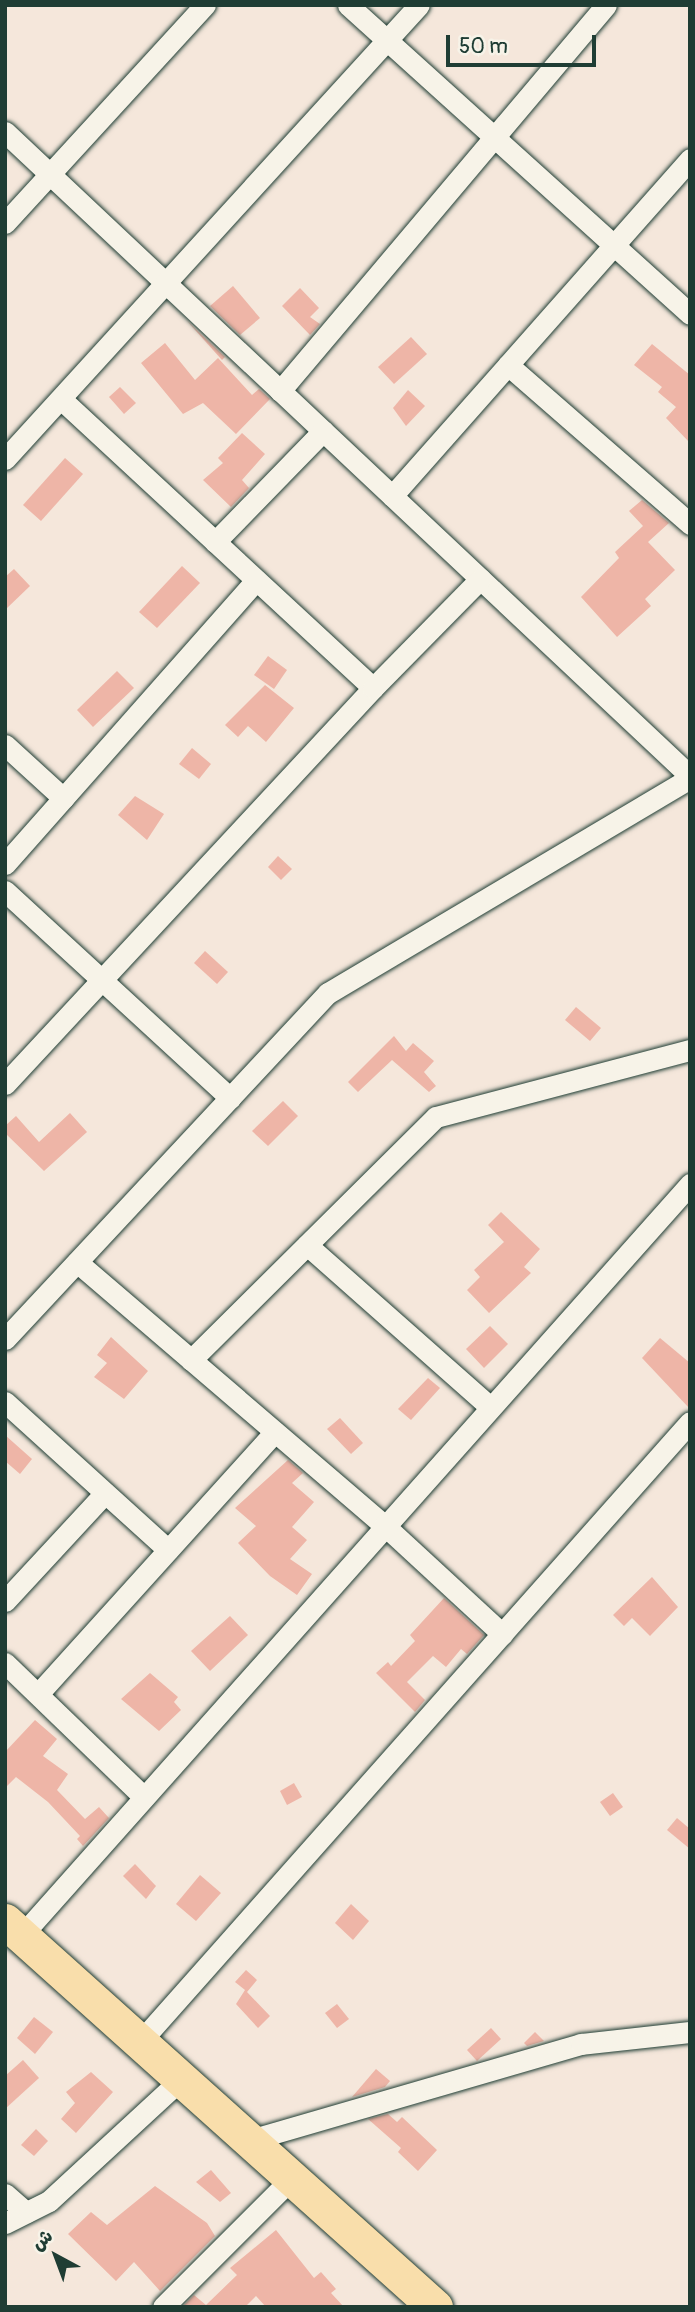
<!DOCTYPE html>
<html>
<head>
<meta charset="utf-8">
<style>
  body { margin:0 }
  #map { position:relative; width:695px; height:2312px; overflow:hidden; background:#f5e7db; font-family:Pangolin,"Playpen Sans Arabic",sans-serif }
  div>[style] { position:absolute }
  [style*='--x'] { left:calc(var(--x)*1px); top:calc(var(--y)*1px); width:calc(var(--w)*1px); rotate:calc(var(--a)*1deg) }
  .building>* { inset:0; background:#eeb5a7 }
  .roads { filter:drop-shadow(0 0 2px #1f3d34) drop-shadow(0 0 2px #1f3d34) }
  .street>* { height:21px; margin:-10.5px; padding:0 10.5px; transform-origin:10.5px; border-radius:10.5px; background:#f7f3e8 }
  .primary>* { height:35px; margin:-17.5px; padding:0 17.5px; transform-origin:17.5px; border-radius:17.5px; background:#f9deab }
  span { translate:-50% -50%; white-space:nowrap; text-align:center; line-height:1.15; -webkit-text-stroke:7px #f7f3e8; paint-order:stroke }
  .frame { position:absolute; inset:0; border:7px solid #1f3d34; pointer-events:none }
  .north { position:absolute; left:21px; top:2221px; width:70px; height:70px; -webkit-text-stroke:5px #f7f3e8; paint-order:stroke; rotate:319deg; font-size:19px; font-weight:700; line-height:28px; text-align:center; color:#1f3d34 }
  .north::after { content:''; display:block; margin:auto; width:24px; height:32px; background:#1f3d34; clip-path:polygon(50% 0,100% 100%,50% 72%,0 100%) }
  .scale { position:absolute; left:446px; top:35px; width:150px; height:32px; box-sizing:border-box; border:4px solid #1f3d34; border-top:0; padding-left:9px; font-size:21px; line-height:24px; white-space:nowrap; color:#1f3d34; -webkit-text-stroke:5px #f7f3e8; paint-order:stroke }
</style>
</head>
<body>
<div id="map">
  <div class="building">
    <div style="clip-path:polygon(233px 286px,260px 318px,240px 335px,210px 306px)"></div>
    <div style="clip-path:polygon(300px 288px,319px 308px,310px 317px,320px 324px,310px 335px,282px 306px)"></div>
    <div style="clip-path:polygon(187px 321px,225px 357px,222px 360px)"></div>
    <div style="clip-path:polygon(411px 337px,427px 354px,394px 384px,378px 367px)"></div>
    <div style="clip-path:polygon(165px 343px,195px 380px,218px 358px,252px 395px,259px 389px,270px 399px,236px 434px,203px 403px,183px 414px,141px 363px)"></div>
    <div style="clip-path:polygon(652px 344px,690px 375px,690px 443px,666px 418px,676px 407px,658px 392px,662px 387px,634px 365px)"></div>
    <div style="clip-path:polygon(120px 387px,136px 403px,124px 414px,109px 397px)"></div>
    <div style="clip-path:polygon(408px 390px,425px 406px,406px 426px,393px 408px)"></div>
    <div style="clip-path:polygon(242px 433px,265px 454px,242px 480px,249px 488px,231px 507px,203px 480px,223px 463px,218px 458px)"></div>
    <div style="clip-path:polygon(65px 458px,83px 474px,41px 521px,23px 505px)"></div>
    <div style="clip-path:polygon(642px 500px,669px 523px,648px 542px,675px 570px,645px 599px,651px 606px,617px 637px,581px 597px,619px 558px,615px 552px,643px 526px,629px 511px)"></div>
    <div style="clip-path:polygon(182px 566px,200px 583px,157px 628px,139px 612px)"></div>
    <div style="clip-path:polygon(14px 569px,30px 586px,5px 610px,5px 577px)"></div>
    <div style="clip-path:polygon(268px 656px,287px 670px,274px 689px,254px 675px)"></div>
    <div style="clip-path:polygon(117px 671px,134px 688px,93px 727px,77px 710px)"></div>
    <div style="clip-path:polygon(265px 685px,294px 708px,266px 742px,248px 726px,238px 737px,225px 725px)"></div>
    <div style="clip-path:polygon(192px 748px,211px 764px,199px 779px,179px 764px)"></div>
    <div style="clip-path:polygon(135px 796px,164px 814px,147px 840px,118px 815px)"></div>
    <div style="clip-path:polygon(278px 856px,292px 869px,281px 880px,268px 867px)"></div>
    <div style="clip-path:polygon(205px 951px,228px 972px,217px 984px,194px 963px)"></div>
    <div style="clip-path:polygon(576px 1007px,601px 1028px,590px 1041px,565px 1020px)"></div>
    <div style="clip-path:polygon(394px 1036px,406px 1051px,413px 1043px,434px 1061px,424px 1072px,436px 1086px,429px 1092px,392px 1060px,358px 1092px,348px 1082px)"></div>
    <div style="clip-path:polygon(283px 1101px,298px 1116px,268px 1146px,252px 1131px)"></div>
    <div style="clip-path:polygon(70px 1113px,87px 1132px,44px 1171px,5px 1133px,5px 1126px,16px 1116px,39px 1142px)"></div>
    <div style="clip-path:polygon(501px 1212px,540px 1249px,524px 1267px,531px 1273px,489px 1313px,467px 1290px,480px 1277px,474px 1270px,504px 1242px,488px 1225px)"></div>
    <div style="clip-path:polygon(490px 1326px,508px 1344px,484px 1368px,466px 1349px)"></div>
    <div style="clip-path:polygon(111px 1337px,148px 1371px,124px 1399px,94px 1377px,107px 1363px,97px 1355px)"></div>
    <div style="clip-path:polygon(660px 1338px,690px 1363px,690px 1409px,642px 1358px)"></div>
    <div style="clip-path:polygon(428px 1378px,440px 1388px,411px 1420px,398px 1409px)"></div>
    <div style="clip-path:polygon(340px 1418px,363px 1443px,351px 1454px,327px 1429px)"></div>
    <div style="clip-path:polygon(5px 1435px,32px 1459px,20px 1474px,5px 1461px)"></div>
    <div style="clip-path:polygon(288px 1460px,303px 1473px,292px 1483px,314px 1502px,292px 1527px,307px 1540px,290px 1559px,312px 1574px,297px 1595px,270px 1576px,238px 1543px,256px 1526px,235px 1508px)"></div>
    <div style="clip-path:polygon(652px 1577px,678px 1607px,650px 1636px,632px 1618px,624px 1626px,613px 1615px)"></div>
    <div style="clip-path:polygon(444px 1598px,484px 1635px,467px 1654px,461px 1649px,446px 1667px,433px 1656px,407px 1682px,425px 1700px,415px 1712px,376px 1673px,388px 1662px,391px 1666px,415px 1641px,410px 1635px)"></div>
    <div style="clip-path:polygon(230px 1616px,248px 1635px,210px 1671px,191px 1651px)"></div>
    <div style="clip-path:polygon(150px 1673px,178px 1697px,174px 1702px,181px 1710px,159px 1731px,121px 1699px)"></div>
    <div style="clip-path:polygon(35px 1720px,57px 1739px,43px 1756px,68px 1774px,57px 1790px,85px 1819px,99px 1807px,109px 1818px,83px 1846px,77px 1839px,80px 1836px,48px 1802px,16px 1777px,5px 1788px,5px 1752px)"></div>
    <div style="clip-path:polygon(294px 1783px,302px 1797px,287px 1805px,280px 1791px)"></div>
    <div style="clip-path:polygon(613px 1793px,623px 1807px,610px 1816px,600px 1802px)"></div>
    <div style="clip-path:polygon(677px 1818px,690px 1829px,690px 1849px,667px 1830px)"></div>
    <div style="clip-path:polygon(135px 1864px,156px 1886px,146px 1899px,123px 1876px)"></div>
    <div style="clip-path:polygon(200px 1875px,221px 1893px,196px 1921px,176px 1904px)"></div>
    <div style="clip-path:polygon(351px 1904px,369px 1921px,353px 1940px,335px 1923px)"></div>
    <div style="clip-path:polygon(246px 1970px,257px 1980px,247px 1992px,270px 2016px,258px 2028px,236px 2004px,245px 1990px,235px 1982px)"></div>
    <div style="clip-path:polygon(337px 2004px,349px 2019px,337px 2028px,325px 2013px)"></div>
    <div style="clip-path:polygon(34px 2017px,53px 2032px,35px 2054px,17px 2038px)"></div>
    <div style="clip-path:polygon(491px 2028px,501px 2039px,477px 2061px,467px 2050px)"></div>
    <div style="clip-path:polygon(535px 2032px,544px 2041px,527px 2046px,524px 2043px)"></div>
    <div style="clip-path:polygon(23px 2060px,39px 2078px,5px 2109px,5px 2076px)"></div>
    <div style="clip-path:polygon(376px 2069px,390px 2081px,385px 2087px,352px 2097px)"></div>
    <div style="clip-path:polygon(91px 2072px,113px 2092px,76px 2133px,61px 2119px,75px 2103px,66px 2092px)"></div>
    <div style="clip-path:polygon(388px 2114px,397px 2122px,402px 2117px,437px 2150px,418px 2171px,398px 2152px,401px 2148px,368px 2119px)"></div>
    <div style="clip-path:polygon(36px 2129px,48px 2141px,34px 2156px,21px 2145px)"></div>
    <div style="clip-path:polygon(211px 2170px,231px 2193px,220px 2202px,196px 2182px)"></div>
    <div style="clip-path:polygon(155px 2186px,207px 2223px,215px 2236px,160px 2291px,134px 2262px,116px 2281px,68px 2234px,91px 2212px,107px 2225px)"></div>
    <div style="clip-path:polygon(276px 2230px,314px 2278px,321px 2272px,336px 2289px,331px 2293px,344px 2307px,266px 2307px,256px 2296px,245px 2307px,182px 2307px,194px 2295px,206px 2305px,237px 2275px,230px 2268px)"></div>
  </div>
  <div class="roads">
    <div class="street">
      <div style="--x:348;--y:5;--w:461;--a:42.1"></div>
      <div style="--x:5;--y:132;--w:940;--a:43.23"></div>
      <div style="--x:5;--y:223;--w:296;--a:-47.5"></div>
      <div style="--x:508;--y:365;--w:242;--a:41.1"></div>
      <div style="--x:280;--y:391;--w:505;--a:-49.82"></div>
      <div style="--x:61;--y:399;--w:425;--a:42.8"></div>
      <div style="--x:5;--y:459;--w:614;--a:-47.64"></div>
      <div style="--x:392;--y:496;--w:450;--a:-48.5"></div>
      <div style="--x:215;--y:542;--w:155;--a:-45.8"></div>
      <div style="--x:5;--y:745;--w:79;--a:42.4"></div>
      <div style="--x:5;--y:864;--w:379;--a:-48.5"></div>
      <div style="--x:5;--y:891;--w:306;--a:42.6"></div>
      <div style="--x:5;--y:1084;--w:541;--a:-47.1"></div>
      <div style="--x:373;--y:688;--w:153;--a:-45.5"></div>
      <div style="--x:307;--y:1245;--w:244;--a:41.5"></div>
      <div style="--x:77;--y:1262;--w:404;--a:40.6"></div>
      <div style="--x:384;--y:1525;--w:161;--a:42.7"></div>
      <div style="--x:5;--y:1339;--w:473;--a:-47"></div>
      <div style="--x:328;--y:993;--w:421;--a:-30.7"></div>
      <div style="--x:191;--y:1360;--w:345;--a:-44.8"></div>
      <div style="--x:436;--y:1117;--w:263;--a:-14.8"></div>
      <div style="--x:5;--y:1402;--w:220;--a:42.2"></div>
      <div style="--x:5;--y:1601;--w:147;--a:-47.2"></div>
      <div style="--x:5;--y:1663;--w:193;--a:44"></div>
      <div style="--x:38;--y:1694;--w:353;--a:-47.9"></div>
      <div style="--x:21;--y:1936;--w:1007;--a:-48.34"></div>
      <div style="--x:139;--y:2043;--w:830;--a:-48.42"></div>
      <div style="--x:247;--y:2141;--w:348;--a:-16.2"></div>
      <div style="--x:581;--y:2044;--w:110;--a:-6.3"></div>
      <div style="--x:5;--y:2194;--w:28;--a:41"></div>
      <div style="--x:5;--y:2223;--w:49;--a:-26.6"></div>
      <div style="--x:49;--y:2201;--w:177;--a:-42.7"></div>
      <div style="--x:163;--y:2307;--w:181;--a:-45"></div>
    </div>
    <div class="primary">
      <div style="--x:5;--y:1921;--w:578;--a:41.91"></div>
    </div>
  </div>
  <div class="frame"></div>
  <div class="north">ش</div>
  <div class="scale">50 m</div>
</div>
</body>
</html>
